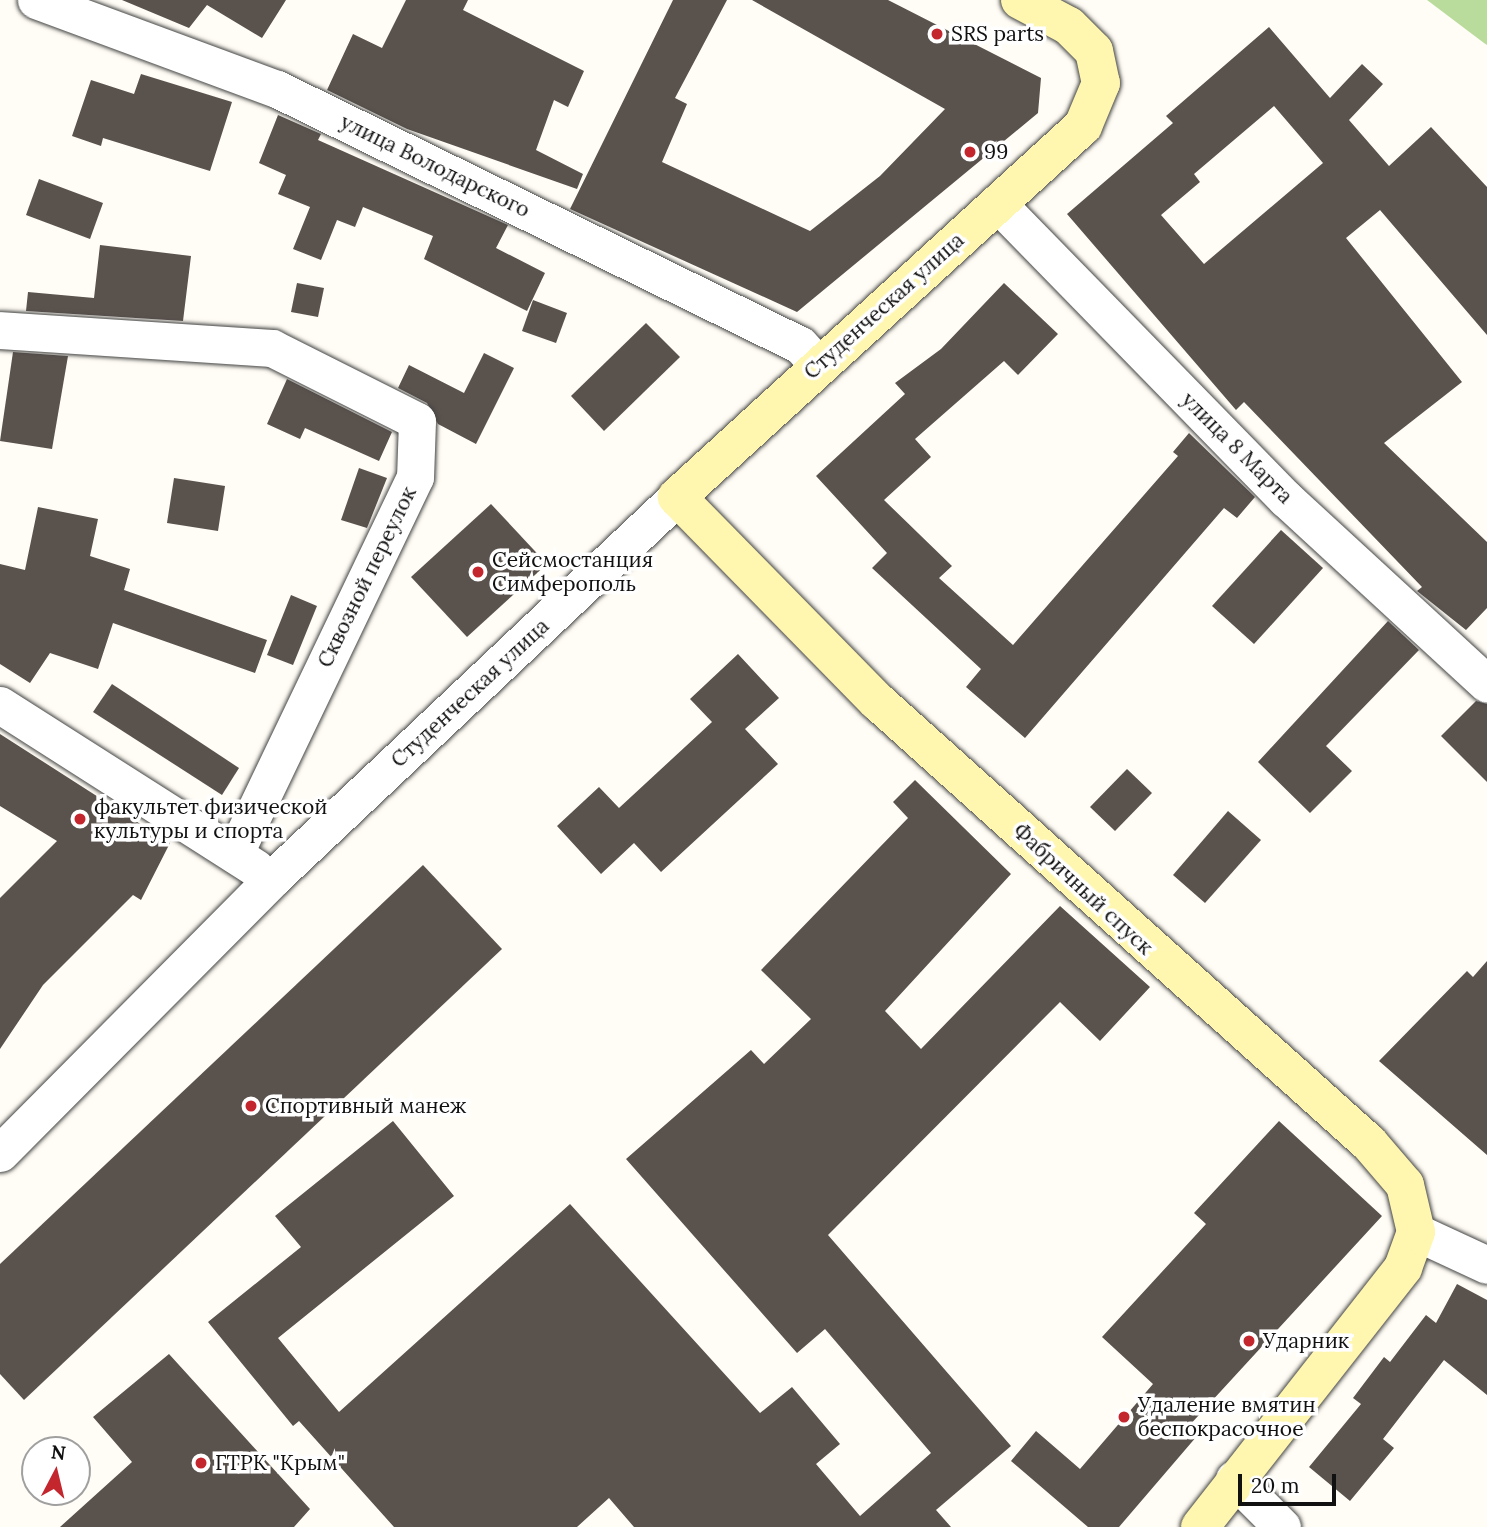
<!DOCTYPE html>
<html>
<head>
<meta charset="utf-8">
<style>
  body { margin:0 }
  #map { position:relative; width:1487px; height:1527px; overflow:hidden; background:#fffdf5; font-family:Lora,serif }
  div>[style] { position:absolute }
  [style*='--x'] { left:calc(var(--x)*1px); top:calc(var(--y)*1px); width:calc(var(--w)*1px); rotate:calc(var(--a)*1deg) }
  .forest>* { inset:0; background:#b9dc9c }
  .building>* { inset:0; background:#5a524d }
  .roads { filter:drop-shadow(0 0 2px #444) drop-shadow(0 0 2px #444) }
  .minor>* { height:37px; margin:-18.5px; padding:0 18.5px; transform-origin:18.5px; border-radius:18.5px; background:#fff }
  .secondary>* { height:38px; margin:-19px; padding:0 19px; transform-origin:19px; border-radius:19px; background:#fff6b0 }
  .dots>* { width:19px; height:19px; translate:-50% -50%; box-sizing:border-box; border:4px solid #fff; border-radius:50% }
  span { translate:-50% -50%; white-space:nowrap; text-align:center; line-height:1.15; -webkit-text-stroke:7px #fff; paint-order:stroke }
  .poi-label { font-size:21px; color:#111 }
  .left { translate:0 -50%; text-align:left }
  .street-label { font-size:21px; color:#111 }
  .north { position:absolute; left:21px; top:1436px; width:70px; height:70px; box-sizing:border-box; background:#fff; border:2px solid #a0a0a0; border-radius:50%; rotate:7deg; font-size:19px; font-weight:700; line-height:28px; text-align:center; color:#111 }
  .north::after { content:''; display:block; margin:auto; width:24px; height:32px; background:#c4262e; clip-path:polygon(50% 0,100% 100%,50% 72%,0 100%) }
  .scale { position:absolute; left:1238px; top:1474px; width:98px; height:32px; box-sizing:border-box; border:4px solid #111; border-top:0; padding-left:9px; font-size:21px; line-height:24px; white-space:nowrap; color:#111; -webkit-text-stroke:5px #fff; paint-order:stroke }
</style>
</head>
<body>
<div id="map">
  <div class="forest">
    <div style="clip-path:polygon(1427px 0,1487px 0,1487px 45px,1484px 43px)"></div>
  </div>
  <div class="building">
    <div style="clip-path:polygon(122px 0,286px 0,262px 38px,207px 5px,189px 28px)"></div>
    <div style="clip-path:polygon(406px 0,468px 0,463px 10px,584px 71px,568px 107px,554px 100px,536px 150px,583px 174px,577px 189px,407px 129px,327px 90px,353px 34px,382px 48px)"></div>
    <div style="clip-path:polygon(673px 0,727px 0,675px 98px,687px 104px,662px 162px,810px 231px,880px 176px,945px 109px,752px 0,888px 0,1041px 78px,1038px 113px,797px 312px,570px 209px)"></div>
    <div style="clip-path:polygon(evenodd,1269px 27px,1330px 98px,1362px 64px,1383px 84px,1349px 120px,1389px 166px,1431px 127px,1487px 187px,1487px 335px,1380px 210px,1346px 238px,1462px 382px,1384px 443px,1487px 542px,1487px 608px,1466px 630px,1417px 591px,1422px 587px,1244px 402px,1236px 410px,1067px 214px,1173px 123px,1166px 116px,1269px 27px,1274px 106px,1323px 163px,1204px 264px,1161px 215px,1200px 182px,1194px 174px,1274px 106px)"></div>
    <div style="clip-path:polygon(141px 74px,232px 102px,210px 171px,103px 138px,101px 146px,72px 136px,91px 80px,134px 94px)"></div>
    <div style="clip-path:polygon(278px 115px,321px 134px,318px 140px,508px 225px,496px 248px,545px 273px,527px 311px,424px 259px,433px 236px,363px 207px,355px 227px,337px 220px,321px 260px,293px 249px,310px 207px,278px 194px,286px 175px,259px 163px)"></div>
    <div style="clip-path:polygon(39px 179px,103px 203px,90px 239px,26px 215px)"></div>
    <div style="clip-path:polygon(100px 245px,191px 256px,183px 321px,26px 311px,28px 292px,94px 298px)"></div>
    <div style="clip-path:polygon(297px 283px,324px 288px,318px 317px,291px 312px)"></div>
    <div style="clip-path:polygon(1004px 283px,1058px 334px,1018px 375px,1004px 361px,915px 439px,931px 457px,884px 500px,952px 566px,939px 578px,1013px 645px,1178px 456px,1173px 452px,1189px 433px,1255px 497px,1237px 518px,1224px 508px,1025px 738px,966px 687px,981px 669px,872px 568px,887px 553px,816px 476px,905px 394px,895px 383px,941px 349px)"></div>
    <div style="clip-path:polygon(533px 300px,567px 313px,556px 343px,522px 331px)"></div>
    <div style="clip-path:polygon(646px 323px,680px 357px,604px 431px,571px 396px)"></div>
    <div style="clip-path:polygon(13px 352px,68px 356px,52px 449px,0 441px)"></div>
    <div style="clip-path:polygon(484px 353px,514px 368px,476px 444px,438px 424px,427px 403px,398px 388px,409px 365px,464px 393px)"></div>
    <div style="clip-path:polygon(287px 379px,392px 432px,379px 461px,305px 428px,300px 439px,267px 424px)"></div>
    <div style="clip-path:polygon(359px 468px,387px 478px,367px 528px,341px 520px)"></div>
    <div style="clip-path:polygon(174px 478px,225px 486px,218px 531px,167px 523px)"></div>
    <div style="clip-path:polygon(491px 504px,547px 564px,467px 637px,411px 577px)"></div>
    <div style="clip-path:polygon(38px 507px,98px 519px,90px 556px,130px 569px,124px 590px,267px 640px,255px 673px,113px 623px,98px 669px,50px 653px,30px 683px,0 664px,0 564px,25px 570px)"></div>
    <div style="clip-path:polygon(1281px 530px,1323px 568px,1254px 644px,1212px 606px)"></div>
    <div style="clip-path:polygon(291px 595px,317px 606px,293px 665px,267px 655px)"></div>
    <div style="clip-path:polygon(1388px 621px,1419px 650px,1326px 746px,1352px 771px,1310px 813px,1258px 762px)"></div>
    <div style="clip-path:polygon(738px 654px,779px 698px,745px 729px,778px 764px,661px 872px,634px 843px,601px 874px,557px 826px,599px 787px,619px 808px,712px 722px,690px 699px)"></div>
    <div style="clip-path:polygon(112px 684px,239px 768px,222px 795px,93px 712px)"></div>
    <div style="clip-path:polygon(1476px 701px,1487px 704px,1487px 782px,1441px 736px)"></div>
    <div style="clip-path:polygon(0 734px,170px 843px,141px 900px,133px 895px,43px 985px,0 1049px,0 898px,57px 841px,0 806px)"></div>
    <div style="clip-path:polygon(1127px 769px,1152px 793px,1115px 831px,1090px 807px)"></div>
    <div style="clip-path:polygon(915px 780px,1011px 874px,885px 1011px,921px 1049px,1060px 906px,1150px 987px,1100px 1041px,1060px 1002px,828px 1235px,1011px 1446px,936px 1510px,951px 1527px,634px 1527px,609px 1498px,577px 1527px,394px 1527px,299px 1421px,293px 1426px,208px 1322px,301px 1247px,275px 1216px,393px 1121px,454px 1196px,278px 1338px,339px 1412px,570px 1204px,760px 1413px,792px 1387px,840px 1444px,816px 1464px,860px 1516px,931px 1453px,825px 1329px,797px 1353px,626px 1159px,751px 1050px,764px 1064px,811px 1019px,761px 970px,908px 818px,893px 802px)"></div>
    <div style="clip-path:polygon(1228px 811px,1261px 840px,1205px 903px,1173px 875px)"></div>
    <div style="clip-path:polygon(423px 865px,502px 949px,24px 1400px,0 1374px,0 1264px)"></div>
    <div style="clip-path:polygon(1487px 961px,1487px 1155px,1379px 1061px,1467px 971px,1473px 977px)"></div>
    <div style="clip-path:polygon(1279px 1121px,1382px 1216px,1187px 1428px,1197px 1436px,1119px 1527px,1088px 1527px,1011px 1461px,1036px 1431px,1080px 1469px,1153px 1384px,1102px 1337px,1206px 1224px,1194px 1213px)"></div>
    <div style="clip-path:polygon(1457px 1284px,1487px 1300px,1487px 1395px,1444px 1360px,1383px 1439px,1394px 1448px,1350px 1501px,1309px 1467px,1361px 1404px,1353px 1398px,1384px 1357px,1390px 1362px,1426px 1315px,1436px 1323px)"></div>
    <div style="clip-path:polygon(169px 1354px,310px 1509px,294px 1527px,60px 1527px,132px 1462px,93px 1417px)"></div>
  </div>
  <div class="roads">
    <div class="minor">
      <div style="--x:36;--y:0;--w:257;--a:20.3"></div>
      <div style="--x:277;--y:89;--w:582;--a:26.08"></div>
      <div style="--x:800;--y:345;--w:26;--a:47"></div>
      <div style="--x:997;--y:203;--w:414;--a:45.7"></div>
      <div style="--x:1286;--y:499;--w:273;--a:42.6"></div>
      <div style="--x:0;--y:330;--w:273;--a:3.8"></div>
      <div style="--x:272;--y:348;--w:162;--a:26.7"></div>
      <div style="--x:417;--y:421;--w:56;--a:92"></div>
      <div style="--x:415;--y:477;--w:418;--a:115.6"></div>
      <div style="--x:0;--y:705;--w:303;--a:32.5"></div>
      <div style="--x:0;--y:1153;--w:387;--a:-45.2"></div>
      <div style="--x:273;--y:878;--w:555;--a:-43.32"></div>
      <div style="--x:1416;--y:1232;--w:78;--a:24.9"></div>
      <div style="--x:1234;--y:1479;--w:68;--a:45"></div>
    </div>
    <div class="secondary">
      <div style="--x:1020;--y:0;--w:55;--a:28"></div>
      <div style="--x:1069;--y:26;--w:35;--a:45"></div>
      <div style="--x:1094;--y:51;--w:33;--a:78"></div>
      <div style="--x:1101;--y:83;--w:47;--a:112.7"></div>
      <div style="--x:1083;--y:126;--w:550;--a:137.58"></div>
      <div style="--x:677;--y:497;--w:286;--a:45.6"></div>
      <div style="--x:877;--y:701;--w:661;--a:41.94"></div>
      <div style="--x:1369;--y:1143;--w:55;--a:49.4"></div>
      <div style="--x:1405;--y:1185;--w:48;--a:76.8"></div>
      <div style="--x:1416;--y:1232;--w:38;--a:110"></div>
      <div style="--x:1403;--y:1268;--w:329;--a:128.1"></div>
    </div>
  </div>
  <div class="dots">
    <div style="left:937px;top:34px;background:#c4262e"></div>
    <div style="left:970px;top:152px;background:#c4262e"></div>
    <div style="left:478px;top:572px;background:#c4262e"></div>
    <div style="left:80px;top:819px;background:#c4262e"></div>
    <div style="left:251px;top:1106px;background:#c4262e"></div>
    <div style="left:1249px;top:1341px;background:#c4262e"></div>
    <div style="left:1124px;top:1417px;background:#c4262e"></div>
    <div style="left:201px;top:1463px;background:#c4262e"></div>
  </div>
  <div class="poi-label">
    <span class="left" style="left:951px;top:34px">SRS parts</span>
    <span class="left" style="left:984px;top:152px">99</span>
    <span class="left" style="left:492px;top:572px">Сейсмостанция<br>Симферополь</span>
    <span class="left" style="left:94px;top:819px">факультет физической<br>культуры и спорта</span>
    <span class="left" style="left:265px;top:1106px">Спортивный манеж</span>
    <span class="left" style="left:1263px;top:1341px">Ударник</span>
    <span class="left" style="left:1138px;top:1417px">Удаление вмятин<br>беспокрасочное</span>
    <span class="left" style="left:215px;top:1463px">ГТРК "Крым"</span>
  </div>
  <div class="street-label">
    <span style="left:435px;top:166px;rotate:26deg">улица Володарского</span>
    <span style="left:884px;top:306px;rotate:-42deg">Студенческая улица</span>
    <span style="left:1237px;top:448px;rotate:45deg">улица 8 Марта</span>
    <span style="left:367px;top:577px;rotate:-64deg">Сквозной переулок</span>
    <span style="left:470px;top:693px;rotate:-43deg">Студенческая улица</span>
    <span style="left:1083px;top:889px;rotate:43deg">Фабричный спуск</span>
  </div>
  <div class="north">N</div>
  <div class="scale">20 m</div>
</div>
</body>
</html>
